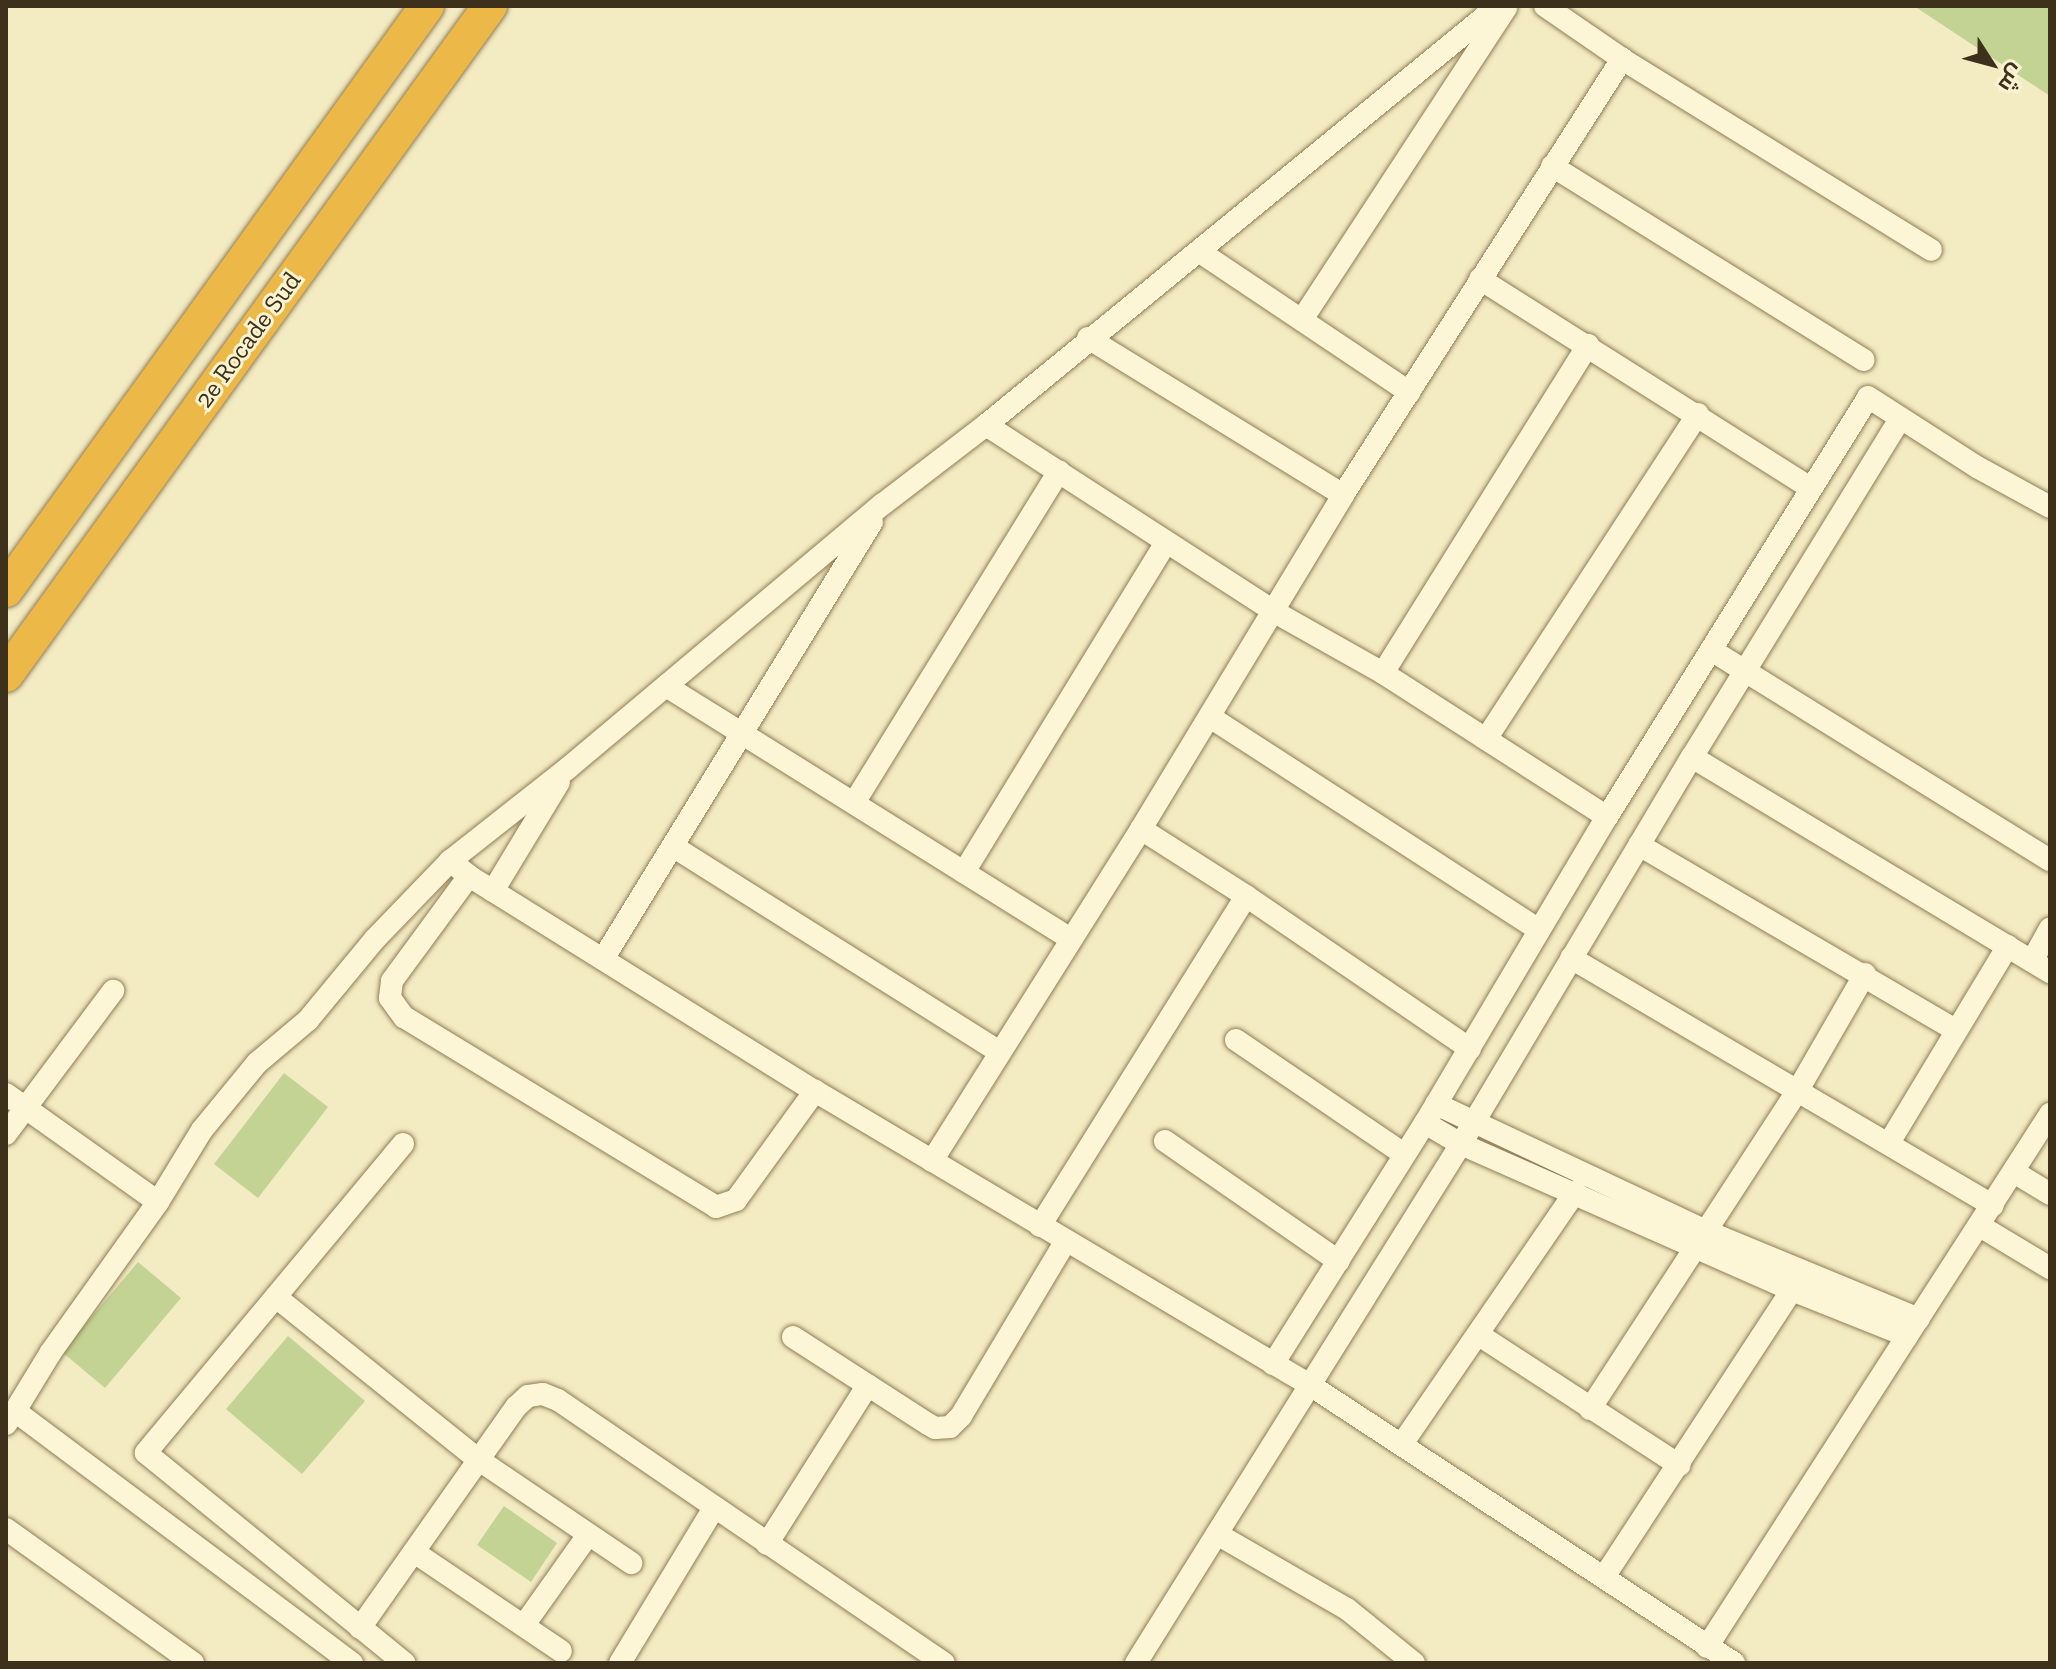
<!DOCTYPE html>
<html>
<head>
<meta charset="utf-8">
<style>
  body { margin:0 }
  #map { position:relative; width:2056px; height:1669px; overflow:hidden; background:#f3ebc2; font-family:"Zilla Slab",Cairo,serif }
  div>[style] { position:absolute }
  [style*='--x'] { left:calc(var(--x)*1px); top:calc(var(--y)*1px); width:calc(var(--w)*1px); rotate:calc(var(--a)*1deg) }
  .green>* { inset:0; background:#c3d394 }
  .roads { filter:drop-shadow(0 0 2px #907c56) drop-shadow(0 0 2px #907c56) }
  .minor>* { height:22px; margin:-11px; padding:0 11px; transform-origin:11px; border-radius:11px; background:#fdf6d6 }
  .highway>* { height:34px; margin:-17px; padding:0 17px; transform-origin:17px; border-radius:17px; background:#ecb949 }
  span { translate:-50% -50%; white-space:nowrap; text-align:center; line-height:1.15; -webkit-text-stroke:6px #f9f3d2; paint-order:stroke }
  .street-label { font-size:26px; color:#3d311c }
  .frame { position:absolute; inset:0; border:8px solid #3d311c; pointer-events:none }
  .north { position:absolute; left:1952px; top:24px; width:80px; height:80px; -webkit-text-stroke:6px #f9f3d2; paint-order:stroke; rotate:126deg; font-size:22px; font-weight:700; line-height:32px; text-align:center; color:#3d311c }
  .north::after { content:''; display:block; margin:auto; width:28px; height:36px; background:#3d311c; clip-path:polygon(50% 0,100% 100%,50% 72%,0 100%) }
</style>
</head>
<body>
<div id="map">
  <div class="green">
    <div style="clip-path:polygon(1914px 6px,2050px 6px,2050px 96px)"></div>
    <div style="clip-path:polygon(284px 1073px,328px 1107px,258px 1198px,214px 1164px)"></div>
    <div style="clip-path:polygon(138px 1262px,181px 1298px,105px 1388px,62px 1352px)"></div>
    <div style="clip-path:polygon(288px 1336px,365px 1401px,302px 1474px,226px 1409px)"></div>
    <div style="clip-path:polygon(504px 1506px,557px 1543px,531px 1582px,477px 1545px)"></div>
  </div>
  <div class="roads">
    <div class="minor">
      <div style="--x:1545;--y:6;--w:93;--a:34.5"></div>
      <div style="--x:1622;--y:59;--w:363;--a:31.7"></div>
      <div style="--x:1552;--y:166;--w:367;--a:31.9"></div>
      <div style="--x:1200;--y:252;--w:252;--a:33.8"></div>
      <div style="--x:1480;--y:279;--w:391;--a:32.3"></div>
      <div style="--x:1303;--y:318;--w:371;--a:-56.8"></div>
      <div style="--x:1088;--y:338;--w:299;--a:31.6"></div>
      <div style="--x:986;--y:425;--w:342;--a:32.9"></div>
      <div style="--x:1273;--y:611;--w:126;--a:29.4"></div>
      <div style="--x:1383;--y:673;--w:266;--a:32.7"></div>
      <div style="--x:1711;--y:650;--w:399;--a:31.8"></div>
      <div style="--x:1383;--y:673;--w:387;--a:-58"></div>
      <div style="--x:666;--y:686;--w:475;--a:32"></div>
      <div style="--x:1210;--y:717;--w:392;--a:32.9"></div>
      <div style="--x:1486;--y:739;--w:388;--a:-56.9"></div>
      <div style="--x:1692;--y:757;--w:418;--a:31"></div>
      <div style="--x:854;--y:803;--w:390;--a:-58.3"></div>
      <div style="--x:1141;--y:829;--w:125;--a:32.5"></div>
      <div style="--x:1246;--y:896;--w:271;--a:34.3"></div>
      <div style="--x:1639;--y:845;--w:367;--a:30.3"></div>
      <div style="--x:674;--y:847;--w:384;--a:32.2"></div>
      <div style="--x:450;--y:861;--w:24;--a:38"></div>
      <div style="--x:469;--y:876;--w:407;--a:31.9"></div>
      <div style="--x:815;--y:1091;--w:576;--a:30.71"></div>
      <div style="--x:1310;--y:1385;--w:507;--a:33.25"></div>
      <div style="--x:964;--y:872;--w:386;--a:-58.5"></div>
      <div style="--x:469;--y:876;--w:130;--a:126.3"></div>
      <div style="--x:392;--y:981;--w:17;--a:97"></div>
      <div style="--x:390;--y:998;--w:24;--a:54"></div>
      <div style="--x:404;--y:1017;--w:365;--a:31.3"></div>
      <div style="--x:716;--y:1207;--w:21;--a:-19"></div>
      <div style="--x:736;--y:1200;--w:135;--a:-54.1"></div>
      <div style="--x:493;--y:891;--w:127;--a:-58.8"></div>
      <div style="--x:1571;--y:958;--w:489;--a:30.4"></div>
      <div style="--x:603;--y:959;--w:513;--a:-58.39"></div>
      <div style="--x:2032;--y:961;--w:37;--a:-61"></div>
      <div style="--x:1236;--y:1040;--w:203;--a:34.2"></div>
      <div style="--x:6;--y:1094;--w:186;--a:35.4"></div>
      <div style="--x:1436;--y:1104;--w:301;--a:25.2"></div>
      <div style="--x:1708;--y:1232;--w:228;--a:22.4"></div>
      <div style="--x:1425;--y:1123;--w:42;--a:30.3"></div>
      <div style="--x:1461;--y:1144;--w:362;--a:23.8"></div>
      <div style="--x:1792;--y:1290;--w:124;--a:21.8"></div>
      <div style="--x:6;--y:1134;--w:179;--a:-53.2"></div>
      <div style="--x:1165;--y:1141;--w:211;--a:34.7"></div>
      <div style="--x:1889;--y:1143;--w:230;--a:-58.9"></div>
      <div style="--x:403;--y:1144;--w:402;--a:129.8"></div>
      <div style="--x:146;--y:1453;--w:333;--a:39.1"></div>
      <div style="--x:932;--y:1161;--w:392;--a:-57.8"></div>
      <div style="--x:1141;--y:829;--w:390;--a:-58.8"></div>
      <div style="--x:1343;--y:495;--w:518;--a:-57.38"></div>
      <div style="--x:2014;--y:1172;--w:42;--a:31.4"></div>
      <div style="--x:1040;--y:1226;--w:389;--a:-58"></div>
      <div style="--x:1980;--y:1226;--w:82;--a:31"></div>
      <div style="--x:276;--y:1297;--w:260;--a:38.8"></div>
      <div style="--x:479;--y:1460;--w:184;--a:34.1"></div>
      <div style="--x:1479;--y:1335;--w:239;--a:33"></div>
      <div style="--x:793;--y:1337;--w:161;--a:32.8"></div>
      <div style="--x:928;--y:1424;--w:8;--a:30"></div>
      <div style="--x:935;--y:1428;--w:15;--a:-4"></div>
      <div style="--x:950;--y:1427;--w:16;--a:-45"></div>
      <div style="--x:961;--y:1416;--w:203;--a:-59.1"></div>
      <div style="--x:1273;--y:1364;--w:285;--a:-57.8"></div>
      <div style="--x:1425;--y:1123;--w:356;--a:-59.3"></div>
      <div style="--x:1607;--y:817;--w:494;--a:-58.1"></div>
      <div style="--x:1868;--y:397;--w:130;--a:32.7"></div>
      <div style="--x:1977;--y:467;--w:83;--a:28.7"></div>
      <div style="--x:1590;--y:1409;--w:381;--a:-56.9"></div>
      <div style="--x:1798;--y:1090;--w:134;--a:-60"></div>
      <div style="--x:15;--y:1411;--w:69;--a:-58.6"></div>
      <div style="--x:51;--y:1352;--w:184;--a:-54.5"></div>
      <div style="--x:158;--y:1202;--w:84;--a:-58.6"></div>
      <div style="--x:202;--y:1130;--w:87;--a:-50.6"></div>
      <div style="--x:257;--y:1063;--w:67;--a:-40.1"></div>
      <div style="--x:308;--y:1020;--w:105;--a:-50.4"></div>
      <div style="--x:375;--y:939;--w:108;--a:-46.1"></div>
      <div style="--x:450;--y:861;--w:150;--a:-38.2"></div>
      <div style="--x:568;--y:768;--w:411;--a:-40"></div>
      <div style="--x:883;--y:504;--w:130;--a:-37.5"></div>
      <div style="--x:986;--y:425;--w:662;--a:-39.3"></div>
      <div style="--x:6;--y:1424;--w:16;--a:-55"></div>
      <div style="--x:15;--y:1411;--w:421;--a:36.8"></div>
      <div style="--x:1402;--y:1444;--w:306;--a:-55.5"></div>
      <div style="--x:6;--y:1529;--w:230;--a:35.6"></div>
      <div style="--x:1217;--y:1534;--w:150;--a:30"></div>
      <div style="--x:1347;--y:1609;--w:86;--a:38.9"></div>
      <div style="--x:767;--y:1544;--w:188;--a:-57.6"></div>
      <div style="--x:414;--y:1552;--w:177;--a:34"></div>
      <div style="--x:1604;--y:1577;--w:355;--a:-56.8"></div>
      <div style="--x:524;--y:1625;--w:110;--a:-54.6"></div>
      <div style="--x:360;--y:1628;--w:271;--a:-54.8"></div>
      <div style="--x:516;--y:1407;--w:16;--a:-43"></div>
      <div style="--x:528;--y:1396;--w:15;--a:-8"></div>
      <div style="--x:543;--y:1394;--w:16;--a:22"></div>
      <div style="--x:558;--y:1400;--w:467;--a:34.3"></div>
      <div style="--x:1707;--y:1647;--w:634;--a:-57.24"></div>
      <div style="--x:620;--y:1663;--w:181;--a:-58.8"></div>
      <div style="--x:1136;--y:1663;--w:612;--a:-57.95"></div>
      <div style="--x:1461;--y:1144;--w:451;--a:-59.2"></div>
      <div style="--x:1692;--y:757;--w:395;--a:-58.4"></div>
    </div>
    <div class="highway">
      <div style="--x:6;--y:590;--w:720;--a:-54.21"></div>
      <div style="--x:6;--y:675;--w:826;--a:-54.12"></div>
    </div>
  </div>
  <div class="street-label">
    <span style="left:248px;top:340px;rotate:-54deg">2e Rocade Sud</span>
  </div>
  <div class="frame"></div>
  <div class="north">ش</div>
</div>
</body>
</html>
